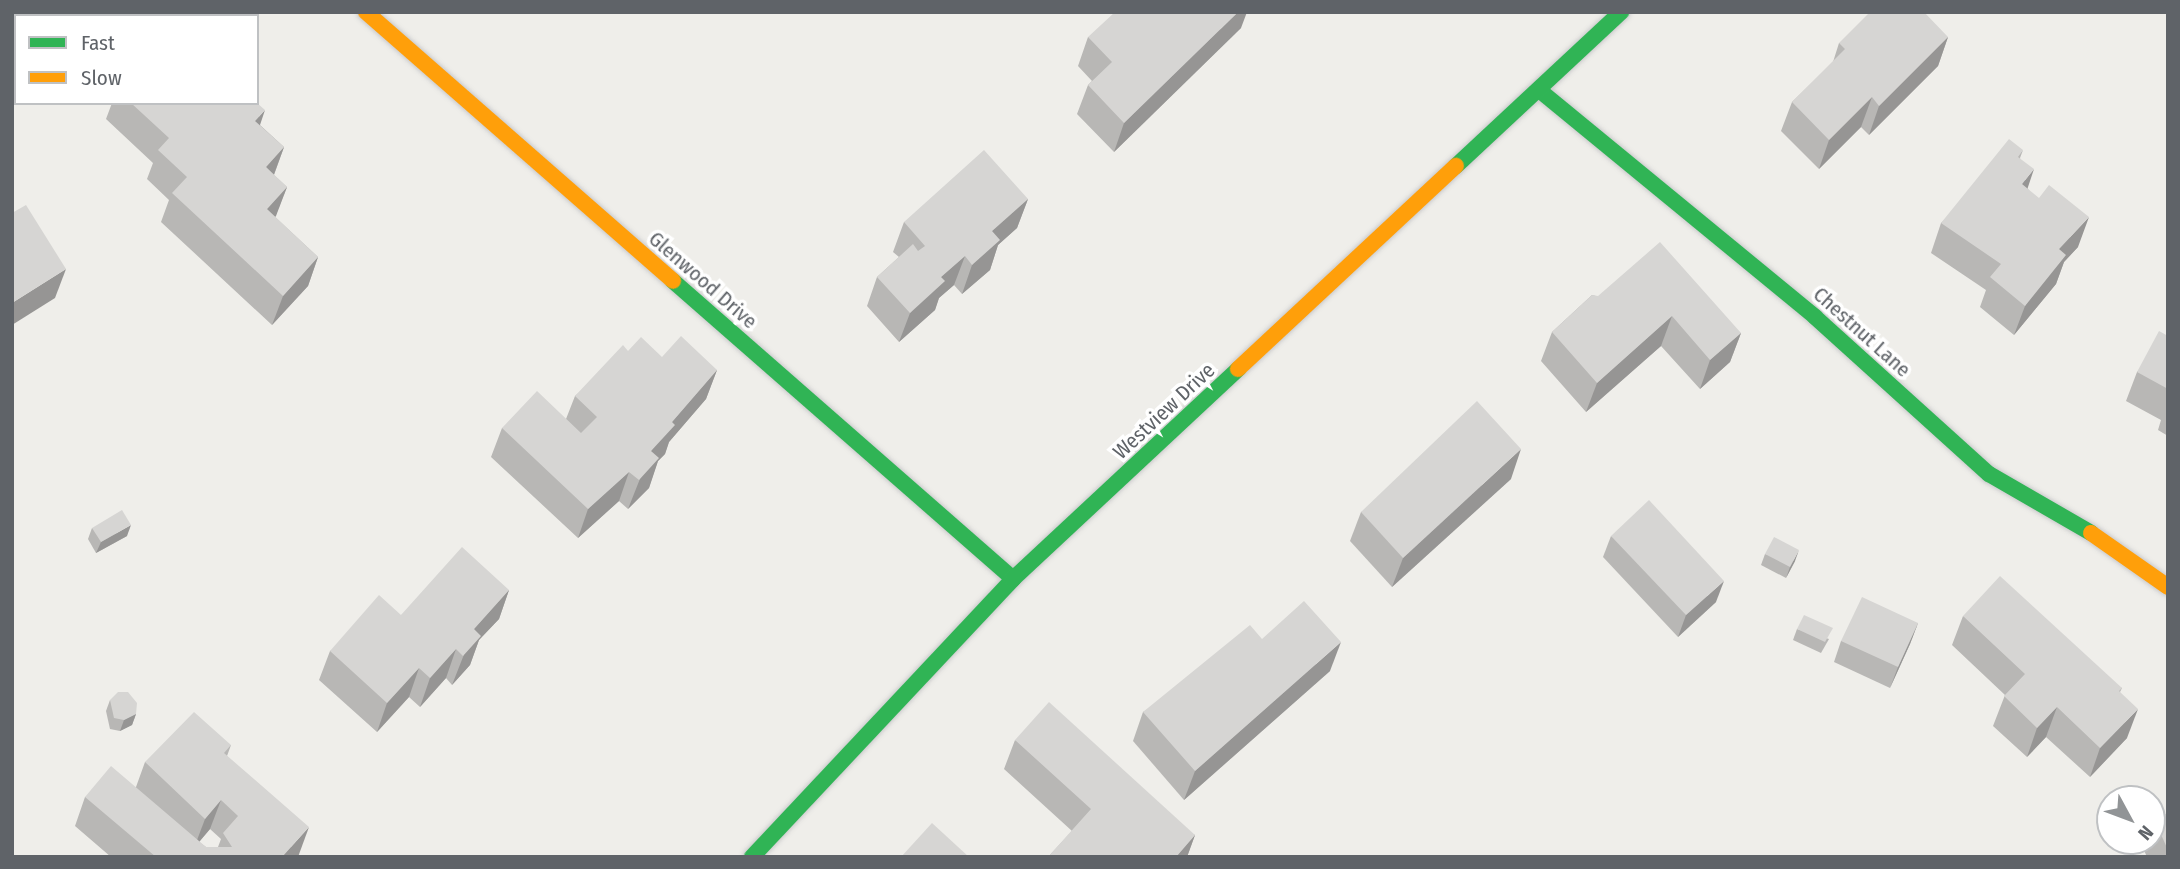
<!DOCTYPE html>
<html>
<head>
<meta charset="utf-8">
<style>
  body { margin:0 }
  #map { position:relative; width:2180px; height:869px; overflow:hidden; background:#efeeea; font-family:"Fira Sans Condensed",sans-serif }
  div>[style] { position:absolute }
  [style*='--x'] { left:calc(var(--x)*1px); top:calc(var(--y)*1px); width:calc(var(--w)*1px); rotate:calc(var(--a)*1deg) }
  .roads { filter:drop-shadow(0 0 2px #cacacb) drop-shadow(0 0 2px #cacacb) }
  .fast>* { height:16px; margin:-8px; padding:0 8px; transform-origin:8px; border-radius:8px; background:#30b455 }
  .slow>* { height:16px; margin:-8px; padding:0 8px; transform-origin:8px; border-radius:8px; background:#ff9f0a }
  .wall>* { inset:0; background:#b8b7b5 }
  .shaded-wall>* { inset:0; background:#969594 }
  .building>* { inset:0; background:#d6d5d3 }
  span { translate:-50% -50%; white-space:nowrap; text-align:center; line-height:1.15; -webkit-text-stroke:7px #fff; paint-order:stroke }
  .street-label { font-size:21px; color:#5f6368 }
  .frame { position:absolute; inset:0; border:14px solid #5f6368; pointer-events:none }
  .legend { position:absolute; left:14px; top:14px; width:245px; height:91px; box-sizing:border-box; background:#fff; border:2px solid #bfc1c3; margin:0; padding:9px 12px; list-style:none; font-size:21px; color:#5f6368 }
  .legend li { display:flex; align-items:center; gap:14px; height:35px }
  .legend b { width:35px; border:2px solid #bfc1c3 }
  .north { position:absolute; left:2096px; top:785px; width:70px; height:70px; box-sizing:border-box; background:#fff; border:2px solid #bfc1c3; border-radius:50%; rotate:131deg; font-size:19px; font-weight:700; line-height:28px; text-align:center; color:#5f6368 }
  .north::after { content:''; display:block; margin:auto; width:24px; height:32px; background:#919496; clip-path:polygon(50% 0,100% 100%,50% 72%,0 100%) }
</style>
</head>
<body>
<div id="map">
  <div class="roads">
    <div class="fast">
      <div style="--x:1539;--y:90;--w:357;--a:39.4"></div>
      <div style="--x:1815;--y:317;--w:234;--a:42.1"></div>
      <div style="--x:1989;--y:474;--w:118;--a:30"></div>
      <div style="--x:1456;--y:166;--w:226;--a:-43"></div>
      <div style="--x:673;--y:281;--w:452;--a:41.2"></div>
      <div style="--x:752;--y:857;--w:381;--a:-46.8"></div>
      <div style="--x:1013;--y:579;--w:308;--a:-43"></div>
    </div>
    <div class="slow">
      <div style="--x:366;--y:12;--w:408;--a:41.2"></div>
      <div style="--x:1238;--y:369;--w:298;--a:-43"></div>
      <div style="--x:2091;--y:533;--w:94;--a:35"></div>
    </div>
  </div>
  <div class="wall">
    <div style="clip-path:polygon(1241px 28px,1114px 152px,1077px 114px,1088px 85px,1092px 81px,1078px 66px,1088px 37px)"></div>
    <div style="clip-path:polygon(1948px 37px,1938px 66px,1869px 135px,1861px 127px,1819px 169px,1781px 131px,1792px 102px,1833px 62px,1839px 43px)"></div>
    <div style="clip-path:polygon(112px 103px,257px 103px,260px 125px,284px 147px,274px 175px,287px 187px,275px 217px,318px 257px,308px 286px,272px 325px,161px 222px,169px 200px,147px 179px,153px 163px,106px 119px)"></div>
    <div style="clip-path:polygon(2023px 150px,2020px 158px,2027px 188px,2078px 247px,2064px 262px,2056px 284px,2014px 335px,1980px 307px,1986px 290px,1931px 253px,1941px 223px)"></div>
    <div style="clip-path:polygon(1028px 199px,1017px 228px,998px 245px,990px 270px,962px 294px,954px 285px,939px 298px,935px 310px,899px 342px,867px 306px,877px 277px,899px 257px,893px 252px,904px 222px)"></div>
    <div style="clip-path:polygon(1592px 295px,1741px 333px,1730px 362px,1700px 389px,1661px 346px,1586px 412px,1541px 361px,1552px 332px)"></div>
    <div style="clip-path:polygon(2168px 336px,2168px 436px,2158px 430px,2161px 420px,2126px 401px,2137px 372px)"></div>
    <div style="clip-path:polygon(628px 351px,717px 370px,706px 399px,669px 442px,665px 454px,658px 461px,649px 488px,628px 509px,619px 501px,578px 538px,491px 457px,502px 428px,566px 419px,575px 396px)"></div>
    <div style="clip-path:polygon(1511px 479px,1392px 587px,1350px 541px,1361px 512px)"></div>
    <div style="clip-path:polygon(92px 528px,127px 536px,96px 553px,88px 539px)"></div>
    <div style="clip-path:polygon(1611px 536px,1716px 602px,1678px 637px,1603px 557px)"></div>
    <div style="clip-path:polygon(1765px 554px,1795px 561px,1786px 578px,1761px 565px)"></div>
    <div style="clip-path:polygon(509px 590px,499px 619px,479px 640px,470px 665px,452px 685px,446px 678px,420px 707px,409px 697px,377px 732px,319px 680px,330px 651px,401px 615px)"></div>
    <div style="clip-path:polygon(1963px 616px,2122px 688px,2120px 692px,2127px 738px,2090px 777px,2046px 737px,2027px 757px,1993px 726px,2005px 695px,1952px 645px)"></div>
    <div style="clip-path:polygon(1918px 623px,1910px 644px,1890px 688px,1834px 662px,1841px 641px)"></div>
    <div style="clip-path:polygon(1797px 629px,1829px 639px,1821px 653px,1793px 640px)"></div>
    <div style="clip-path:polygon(1262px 639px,1330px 671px,1184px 800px,1133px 741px,1143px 712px)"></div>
    <div style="clip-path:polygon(110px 700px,136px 714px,132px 725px,120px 731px,110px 729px,106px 711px)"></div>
    <div style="clip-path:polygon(1015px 740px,1195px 835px,1187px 857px,1048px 857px,1072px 831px,1004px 769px)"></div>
    <div style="clip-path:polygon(evenodd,231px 745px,227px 756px,298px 857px,111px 857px,75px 826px,85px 797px,136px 787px,145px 762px,231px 745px,210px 829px,221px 839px,218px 847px,206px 847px,199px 842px,210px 829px)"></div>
    <div style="clip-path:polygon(2168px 813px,2168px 857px,2147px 857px,2143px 848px,2146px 841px,2152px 841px,2152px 824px,2154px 819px)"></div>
  </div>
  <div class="shaded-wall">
    <div style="clip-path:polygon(1238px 12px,1247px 12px,1241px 28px,1114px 152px,1124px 123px)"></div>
    <div style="clip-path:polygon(1948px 37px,1938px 66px,1869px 135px,1879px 106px)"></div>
    <div style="clip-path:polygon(1872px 97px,1861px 127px,1819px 169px,1829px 140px)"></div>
    <div style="clip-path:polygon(265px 110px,255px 140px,255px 121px)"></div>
    <div style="clip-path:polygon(284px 147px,273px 177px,266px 167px)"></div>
    <div style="clip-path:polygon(2034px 169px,2024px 199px,2022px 184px)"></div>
    <div style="clip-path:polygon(287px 187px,276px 216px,256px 238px,267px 209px)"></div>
    <div style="clip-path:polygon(1028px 199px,1017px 228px,998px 245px,990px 270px,962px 294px,972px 265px,992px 231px)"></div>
    <div style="clip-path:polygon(2089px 217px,2078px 247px,2064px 262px,2056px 284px,2014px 335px,2025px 306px,2059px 249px)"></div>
    <div style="clip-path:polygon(965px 256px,954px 285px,939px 298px,935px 310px,899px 342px,910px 313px,941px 277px)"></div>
    <div style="clip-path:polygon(318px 257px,308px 286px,272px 325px,283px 296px)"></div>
    <div style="clip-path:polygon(66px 269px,55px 298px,12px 325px,12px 303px)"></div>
    <div style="clip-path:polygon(1672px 316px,1661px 346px,1586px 412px,1597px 383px)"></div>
    <div style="clip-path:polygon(1741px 333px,1730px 362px,1700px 389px,1710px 360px)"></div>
    <div style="clip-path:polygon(717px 370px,706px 399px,669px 442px,665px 454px,658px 461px,649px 488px,628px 509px,651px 451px,672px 422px)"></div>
    <div style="clip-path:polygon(1521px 449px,1511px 479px,1392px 587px,1403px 558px)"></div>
    <div style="clip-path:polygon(629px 472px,619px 501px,578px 538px,588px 509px)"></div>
    <div style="clip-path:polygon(131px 525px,127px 536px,96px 553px,101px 542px)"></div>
    <div style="clip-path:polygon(1799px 550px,1795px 561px,1786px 578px,1790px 567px)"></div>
    <div style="clip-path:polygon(1724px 581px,1716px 602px,1678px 637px,1686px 615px)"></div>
    <div style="clip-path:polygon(509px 590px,499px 619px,479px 640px,470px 665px,452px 685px,474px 629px)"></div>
    <div style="clip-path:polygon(1918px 623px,1910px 644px,1890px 688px,1898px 667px)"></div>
    <div style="clip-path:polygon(1341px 642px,1330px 671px,1184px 800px,1195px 771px)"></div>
    <div style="clip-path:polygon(456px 649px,446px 678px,420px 707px,430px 678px)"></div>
    <div style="clip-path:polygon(419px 668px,409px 697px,377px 732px,387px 703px)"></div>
    <div style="clip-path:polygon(2057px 707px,2046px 737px,2027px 757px,2037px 728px)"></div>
    <div style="clip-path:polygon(2138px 709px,2127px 738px,2090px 777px,2100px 748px)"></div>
    <div style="clip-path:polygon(136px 714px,132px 725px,120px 731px,124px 720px)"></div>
    <div style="clip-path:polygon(221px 800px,210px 829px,194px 848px,205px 819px)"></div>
    <div style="clip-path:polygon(309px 827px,298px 857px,282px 857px)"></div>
    <div style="clip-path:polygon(1195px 835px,1187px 857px,1176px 857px)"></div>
  </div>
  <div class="building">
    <div style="clip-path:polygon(1115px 12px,1238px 12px,1124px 123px,1088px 85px,1112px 62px,1088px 37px)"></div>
    <div style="clip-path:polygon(1870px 12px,1924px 12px,1948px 37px,1879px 106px,1872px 97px,1829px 140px,1792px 102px,1845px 49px,1839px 43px)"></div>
    <div style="clip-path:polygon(131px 103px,257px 103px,265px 110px,255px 121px,284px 147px,266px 167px,287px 187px,267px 209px,318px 257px,283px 296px,172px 193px,187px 177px,158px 150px,169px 138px)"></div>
    <div style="clip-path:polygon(2009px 139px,2023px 150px,2018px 157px,2034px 169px,2022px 184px,2039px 198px,2049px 185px,2089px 217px,2059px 249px,2066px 255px,2025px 306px,1990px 277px,2001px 264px,1941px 223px)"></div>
    <div style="clip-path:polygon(984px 150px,1028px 199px,992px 231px,1000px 240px,972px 265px,965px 256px,941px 277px,945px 281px,910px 313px,877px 277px,913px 244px,918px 251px,925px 246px,904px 222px)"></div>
    <div style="clip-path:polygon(26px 205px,66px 269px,12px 303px,12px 213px)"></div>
    <div style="clip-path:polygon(1660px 242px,1741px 333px,1710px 360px,1672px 316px,1597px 383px,1552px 332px,1592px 295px,1598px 296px)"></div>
    <div style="clip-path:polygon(2159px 331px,2168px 336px,2168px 389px,2137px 372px)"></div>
    <div style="clip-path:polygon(681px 336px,717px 370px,672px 422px,675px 425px,651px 451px,659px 458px,639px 480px,629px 472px,588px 509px,502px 428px,537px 391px,581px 433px,597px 417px,575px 396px,623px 345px,628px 351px,641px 337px,662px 357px)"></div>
    <div style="clip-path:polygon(1477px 401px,1521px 449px,1403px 558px,1361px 512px)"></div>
    <div style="clip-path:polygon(1649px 500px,1724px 581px,1686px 615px,1611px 536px)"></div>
    <div style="clip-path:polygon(122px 510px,131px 525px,101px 542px,92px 528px)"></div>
    <div style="clip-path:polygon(1774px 537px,1799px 550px,1790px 567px,1765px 554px)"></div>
    <div style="clip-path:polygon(462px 547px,509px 590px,474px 629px,481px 636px,463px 656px,456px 649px,430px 678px,419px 668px,387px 703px,330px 651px,379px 595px,401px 615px)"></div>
    <div style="clip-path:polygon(2000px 576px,2122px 688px,2119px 691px,2138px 709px,2100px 748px,2057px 707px,2037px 728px,2004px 696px,2025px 674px,1963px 616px)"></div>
    <div style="clip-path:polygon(1862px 597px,1918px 623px,1898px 667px,1841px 641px)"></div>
    <div style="clip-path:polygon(1304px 601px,1341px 642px,1195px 771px,1143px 712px,1250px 625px,1262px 639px)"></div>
    <div style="clip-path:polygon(1804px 615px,1833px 628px,1825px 642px,1797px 629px)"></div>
    <div style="clip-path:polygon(118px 692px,128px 692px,137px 703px,136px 714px,124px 720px,114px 718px,110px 700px)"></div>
    <div style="clip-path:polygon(1049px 702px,1195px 835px,1176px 857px,1048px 857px,1091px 809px,1015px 740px)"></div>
    <div style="clip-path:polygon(194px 712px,231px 745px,224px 753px,309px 827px,282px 857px,156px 857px,85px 797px,111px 766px,206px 847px,232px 847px,223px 833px,238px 816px,221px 800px,205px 819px,145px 762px)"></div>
    <div style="clip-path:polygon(2168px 813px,2168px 850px,2154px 819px)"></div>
    <div style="clip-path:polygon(932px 823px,969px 857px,901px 857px)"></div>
  </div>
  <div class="street-label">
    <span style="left:703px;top:280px;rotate:41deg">Glenwood Drive</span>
    <span style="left:1862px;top:332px;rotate:42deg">Chestnut Lane</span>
    <span style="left:1164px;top:411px;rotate:-43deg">Westview Drive</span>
  </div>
  <div class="frame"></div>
  <ul class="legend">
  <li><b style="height:9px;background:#30b455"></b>Fast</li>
  <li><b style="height:9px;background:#ff9f0a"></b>Slow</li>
  </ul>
  <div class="north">N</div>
</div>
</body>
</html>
